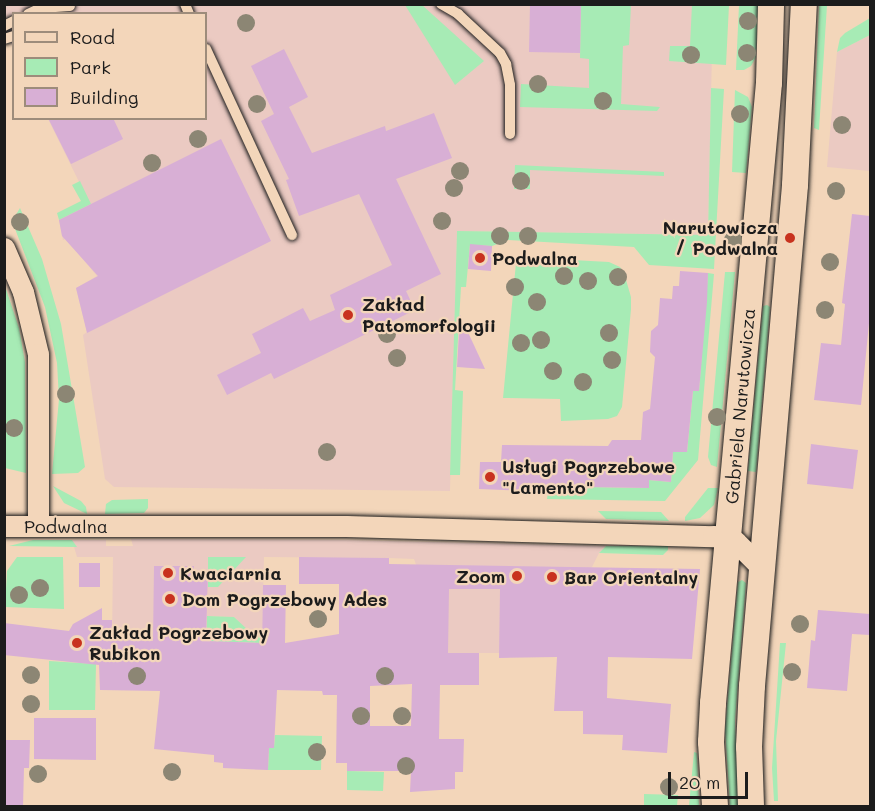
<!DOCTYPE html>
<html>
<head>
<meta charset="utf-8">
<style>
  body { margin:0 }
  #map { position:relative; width:875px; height:811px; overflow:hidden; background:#f3d6ba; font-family:Mali,sans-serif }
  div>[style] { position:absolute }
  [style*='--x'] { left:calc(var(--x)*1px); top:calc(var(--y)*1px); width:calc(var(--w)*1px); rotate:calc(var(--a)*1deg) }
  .built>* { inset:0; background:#ebcac2 }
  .green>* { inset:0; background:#a7ebb5 }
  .building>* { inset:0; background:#d8afd5 }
  .roads { filter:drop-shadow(0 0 2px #1c1c1c) drop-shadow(0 0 2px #1c1c1c) }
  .service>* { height:10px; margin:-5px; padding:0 5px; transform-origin:5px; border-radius:5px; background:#f3d6ba }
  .minor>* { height:21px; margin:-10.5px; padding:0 10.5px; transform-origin:10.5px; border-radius:10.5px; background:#f3d6ba }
  .tertiary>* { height:26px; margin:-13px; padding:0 13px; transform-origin:13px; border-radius:13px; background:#f3d6ba }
  .trees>* { width:18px; height:18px; margin:-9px; border-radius:50%; background:#8c8674 }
  .dots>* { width:16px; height:16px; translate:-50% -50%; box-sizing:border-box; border:3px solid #f3d6ba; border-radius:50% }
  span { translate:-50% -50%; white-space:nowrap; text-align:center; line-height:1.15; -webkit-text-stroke:4.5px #f3d6ba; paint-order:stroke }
  .poi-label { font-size:18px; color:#1c1c1c; font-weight:700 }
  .right { translate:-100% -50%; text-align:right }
  .left { translate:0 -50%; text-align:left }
  .street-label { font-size:18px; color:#1c1c1c }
  .frame { position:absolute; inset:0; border:6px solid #1c1c1c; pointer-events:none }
  .legend { position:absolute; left:12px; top:12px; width:195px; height:108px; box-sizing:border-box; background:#f3d6ba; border:2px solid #9d8c7b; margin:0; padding:8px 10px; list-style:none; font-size:18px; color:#1c1c1c }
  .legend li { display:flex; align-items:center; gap:12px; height:30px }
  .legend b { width:30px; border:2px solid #9d8c7b }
  .scale { position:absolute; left:668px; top:772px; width:80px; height:27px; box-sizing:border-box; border:3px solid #1c1c1c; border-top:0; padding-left:8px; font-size:18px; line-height:21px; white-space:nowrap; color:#1c1c1c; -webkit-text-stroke:4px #f3d6ba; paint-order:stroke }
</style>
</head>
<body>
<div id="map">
  <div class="built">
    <div style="clip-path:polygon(5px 4px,713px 5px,708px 235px,457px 231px,450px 491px,114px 487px,105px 479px,83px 335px,87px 332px,76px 288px,97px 276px,66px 239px,63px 240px,59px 220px,90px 204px,48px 119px,206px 118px,206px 14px,14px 14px,13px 48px,5px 30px)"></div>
    <div style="clip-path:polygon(870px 35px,870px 171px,827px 167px,837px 52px)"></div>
    <div style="clip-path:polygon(131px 539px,344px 540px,606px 546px,599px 553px,592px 567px,499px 653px,448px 653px,414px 559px,389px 558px,264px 557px,262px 632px,248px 631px,234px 617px,207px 616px,208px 573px,194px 573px,178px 642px,112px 642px,113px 557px,77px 557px,72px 540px,106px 540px,106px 546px,133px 546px)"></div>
  </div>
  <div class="green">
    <div style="clip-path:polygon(692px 4px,729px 5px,726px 65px,669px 61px,670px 46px,690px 46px)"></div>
    <div style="clip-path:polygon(405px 5px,422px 5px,484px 61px,455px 85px)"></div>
    <div style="clip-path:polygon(581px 5px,631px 5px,629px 45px,623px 46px,621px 104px,660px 107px,657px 111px,520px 107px,521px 84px,589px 88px,589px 59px,580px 58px)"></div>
    <div style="clip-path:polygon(739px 5px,758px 5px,756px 57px,751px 66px,744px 70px,736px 70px)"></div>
    <div style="clip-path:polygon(819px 5px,827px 5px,819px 130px,814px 128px)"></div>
    <div style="clip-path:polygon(870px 18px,870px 35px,837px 52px,840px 38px,845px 33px)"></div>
    <div style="clip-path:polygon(711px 88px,724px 89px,714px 269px,649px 265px,634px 247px,508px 240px,492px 246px,470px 245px,466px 287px,461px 287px,455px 390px,463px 391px,460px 475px,450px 475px,457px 231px,708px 235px)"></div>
    <div style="clip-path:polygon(735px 90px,748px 97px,752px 107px,746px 173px,732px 172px)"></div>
    <div style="clip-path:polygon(515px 165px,664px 172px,664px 176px,530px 170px,530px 189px,514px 189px)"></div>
    <div style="clip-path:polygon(80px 181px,91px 204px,59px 220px,57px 213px,81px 201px,72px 185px)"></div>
    <div style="clip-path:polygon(20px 208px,42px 259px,61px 324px,85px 467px,78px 473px,52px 474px,59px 399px,57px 363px,45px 307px,12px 221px)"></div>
    <div style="clip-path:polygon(535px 258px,609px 262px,620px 267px,624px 273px,631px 297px,631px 309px,622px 407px,617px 416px,608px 419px,561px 421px,560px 399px,503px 398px,516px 263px)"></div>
    <div style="clip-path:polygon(725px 272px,735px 272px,717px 467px,711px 465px,708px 457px)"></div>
    <div style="clip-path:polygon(708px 273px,714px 274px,698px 460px,665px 501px,547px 499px,548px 492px,586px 493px,586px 487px,648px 488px,649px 480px,671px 482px,673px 452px,687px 452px,693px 391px,699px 391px)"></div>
    <div style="clip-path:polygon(4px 283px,19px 328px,25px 362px,26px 473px,5px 468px)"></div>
    <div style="clip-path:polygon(767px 305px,770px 307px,756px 472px,748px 471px,763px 306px)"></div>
    <div style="clip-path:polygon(53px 486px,81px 501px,86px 507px,87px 514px,64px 503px)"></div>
    <div style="clip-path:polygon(708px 488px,718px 488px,714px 505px,700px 518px,685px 521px,685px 517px)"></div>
    <div style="clip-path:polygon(148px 499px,148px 508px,144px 513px,105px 514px,106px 504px,112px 500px)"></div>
    <div style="clip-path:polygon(598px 511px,661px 512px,669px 521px,606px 519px)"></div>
    <div style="clip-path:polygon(33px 540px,72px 540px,77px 547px,9px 546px)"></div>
    <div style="clip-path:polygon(606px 546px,668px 546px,668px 550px,663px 555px,599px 553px)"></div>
    <div style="clip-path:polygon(17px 557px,63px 557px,64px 609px,5px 607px,7px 571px)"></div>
    <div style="clip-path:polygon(208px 557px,246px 557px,218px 587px,208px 587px)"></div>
    <div style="clip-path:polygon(742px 580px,746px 583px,735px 721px,739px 806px,730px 806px,725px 730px,738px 582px)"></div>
    <div style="clip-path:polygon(207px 616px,234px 617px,248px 630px,262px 632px,262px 643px,206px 641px)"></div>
    <div style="clip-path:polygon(780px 643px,786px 643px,776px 741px,778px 801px,774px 801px,772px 768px)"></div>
    <div style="clip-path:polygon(49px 661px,96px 664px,95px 710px,49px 710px)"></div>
    <div style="clip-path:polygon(275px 735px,322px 736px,321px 770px,268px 770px,269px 748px,274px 747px)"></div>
    <div style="clip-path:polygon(694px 752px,697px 753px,699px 806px,689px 806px)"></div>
    <div style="clip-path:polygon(347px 771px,384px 772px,383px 791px,347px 790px)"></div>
    <div style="clip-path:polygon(644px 794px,678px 795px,677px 806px,644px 806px)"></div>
  </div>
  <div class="building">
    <div style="clip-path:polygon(530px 4px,581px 4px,580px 53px,529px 52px)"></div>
    <div style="clip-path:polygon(284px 49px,308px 97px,289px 107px,312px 153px,385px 126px,386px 131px,434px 113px,452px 158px,396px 179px,441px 274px,406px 291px,415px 310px,274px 379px,271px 373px,227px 395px,217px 375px,261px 353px,252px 334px,303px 308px,310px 321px,335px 310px,330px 295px,392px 265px,359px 194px,299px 216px,286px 180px,289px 179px,261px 121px,274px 114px,251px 66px)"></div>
    <div style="clip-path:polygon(48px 118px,113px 118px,123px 139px,71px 164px)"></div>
    <div style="clip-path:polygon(221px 139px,271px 241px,87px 333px,76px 288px,98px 276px,62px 236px,59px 220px)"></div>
    <div style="clip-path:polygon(852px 214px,870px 216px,870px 313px,861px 405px,814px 400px,821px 343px,841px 345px,845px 304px,842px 303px)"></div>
    <div style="clip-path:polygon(470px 244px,492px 246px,491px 271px,468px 269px)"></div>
    <div style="clip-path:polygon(680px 271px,708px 273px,707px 302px,699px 391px,693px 391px,687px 452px,673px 452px,671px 482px,649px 480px,649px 488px,586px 487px,586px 493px,479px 489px,480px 462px,501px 462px,502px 445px,608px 446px,612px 440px,641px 440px,643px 412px,650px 409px,655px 357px,650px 352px,651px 331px,658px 325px,660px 298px,672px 299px,673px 286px,679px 286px)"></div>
    <div style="clip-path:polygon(460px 315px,485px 369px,457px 367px)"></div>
    <div style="clip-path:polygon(811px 444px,858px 450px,853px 489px,807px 484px)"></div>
    <div style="clip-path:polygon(evenodd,299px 557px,389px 558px,389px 564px,700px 569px,692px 659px,608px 657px,607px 698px,671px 704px,667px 753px,622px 750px,623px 735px,583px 734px,583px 711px,554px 711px,557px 657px,499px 658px,500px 589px,449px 589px,448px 653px,479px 653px,479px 685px,440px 685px,439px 739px,464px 739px,463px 772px,455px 772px,455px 789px,410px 792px,411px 771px,347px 771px,347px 763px,336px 763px,337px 695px,323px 695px,322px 691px,277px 690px,274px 748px,269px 748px,268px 770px,223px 768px,223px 763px,214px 762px,214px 755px,154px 749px,160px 691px,100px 690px,99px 665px,4px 655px,4px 623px,69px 631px,73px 624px,102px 608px,102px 620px,112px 620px,112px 640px,153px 641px,154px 566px,194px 566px,193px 573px,208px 573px,206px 641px,262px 643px,263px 585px,286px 585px,285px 643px,339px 634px,339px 584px,299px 584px,299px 557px,412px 684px,411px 726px,370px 726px,370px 686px,412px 684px)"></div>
    <div style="clip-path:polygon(79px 563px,100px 563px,100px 587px,79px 587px)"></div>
    <div style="clip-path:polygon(818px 610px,870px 614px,870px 635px,852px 634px,847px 691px,807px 688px,811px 640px,815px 641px)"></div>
    <div style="clip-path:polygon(34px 718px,96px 718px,96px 760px,34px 759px)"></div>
    <div style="clip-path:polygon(4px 740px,30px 740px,29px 768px,24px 768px,23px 807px,4px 807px)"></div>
  </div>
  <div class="roads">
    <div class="service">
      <div style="--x:185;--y:4;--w:11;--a:68"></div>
      <div style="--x:441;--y:4;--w:20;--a:30"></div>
      <div style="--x:458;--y:14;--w:57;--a:42.9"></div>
      <div style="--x:500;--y:53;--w:13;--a:61"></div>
      <div style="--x:506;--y:64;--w:21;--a:79"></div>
      <div style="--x:510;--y:85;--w:49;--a:90"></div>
      <div style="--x:28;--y:14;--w:14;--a:-25"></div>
      <div style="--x:41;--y:8;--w:29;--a:-4"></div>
      <div style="--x:4;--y:26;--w:11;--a:-27"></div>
      <div style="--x:4;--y:39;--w:10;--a:-17"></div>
      <div style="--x:206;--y:49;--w:205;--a:65.2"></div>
    </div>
    <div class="minor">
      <div style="--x:4;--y:248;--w:48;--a:66.6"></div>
      <div style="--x:23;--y:292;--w:64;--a:76.4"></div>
      <div style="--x:38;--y:354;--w:172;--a:90"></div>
      <div style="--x:4;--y:526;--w:342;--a:0"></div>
      <div style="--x:346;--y:526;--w:367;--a:1.6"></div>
      <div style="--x:713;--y:536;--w:15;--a:4"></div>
      <div style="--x:728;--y:537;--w:9;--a:32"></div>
      <div style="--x:736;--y:542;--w:37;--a:45"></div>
    </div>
    <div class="tertiary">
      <div style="--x:715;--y:806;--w:64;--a:-93.6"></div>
      <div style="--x:711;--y:742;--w:39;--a:-87"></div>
      <div style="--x:713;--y:703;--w:623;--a:-84.84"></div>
      <div style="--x:769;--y:83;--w:79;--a:-88.5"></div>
      <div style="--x:751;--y:806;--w:59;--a:-91.9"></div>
      <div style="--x:749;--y:747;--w:61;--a:-87.2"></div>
      <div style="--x:752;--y:686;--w:503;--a:-85.09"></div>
      <div style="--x:795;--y:185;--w:181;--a:-87.2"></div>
    </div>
  </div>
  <div class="trees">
    <div style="left:748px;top:21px"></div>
    <div style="left:246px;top:23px"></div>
    <div style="left:747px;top:53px"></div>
    <div style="left:691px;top:55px"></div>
    <div style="left:538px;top:84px"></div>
    <div style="left:603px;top:101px"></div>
    <div style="left:257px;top:104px"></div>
    <div style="left:740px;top:114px"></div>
    <div style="left:842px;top:125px"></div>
    <div style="left:198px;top:139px"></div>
    <div style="left:152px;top:163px"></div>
    <div style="left:460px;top:171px"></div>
    <div style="left:521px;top:181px"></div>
    <div style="left:454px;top:188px"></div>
    <div style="left:836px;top:191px"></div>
    <div style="left:442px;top:221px"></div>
    <div style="left:20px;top:222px"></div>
    <div style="left:500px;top:236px"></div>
    <div style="left:528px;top:236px"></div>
    <div style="left:733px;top:240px"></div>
    <div style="left:830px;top:262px"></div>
    <div style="left:564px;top:276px"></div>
    <div style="left:618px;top:277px"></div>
    <div style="left:588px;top:281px"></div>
    <div style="left:515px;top:287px"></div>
    <div style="left:537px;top:302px"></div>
    <div style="left:825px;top:310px"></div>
    <div style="left:609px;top:333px"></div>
    <div style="left:387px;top:334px"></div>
    <div style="left:541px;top:340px"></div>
    <div style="left:521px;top:343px"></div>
    <div style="left:397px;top:358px"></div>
    <div style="left:612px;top:360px"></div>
    <div style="left:553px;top:371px"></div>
    <div style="left:583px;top:382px"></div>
    <div style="left:66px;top:394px"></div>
    <div style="left:717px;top:417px"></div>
    <div style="left:14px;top:428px"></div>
    <div style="left:327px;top:452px"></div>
    <div style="left:40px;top:588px"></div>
    <div style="left:19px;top:595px"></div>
    <div style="left:318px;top:619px"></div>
    <div style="left:800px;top:624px"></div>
    <div style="left:792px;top:672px"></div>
    <div style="left:31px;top:675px"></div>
    <div style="left:137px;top:676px"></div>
    <div style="left:385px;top:676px"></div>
    <div style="left:31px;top:704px"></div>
    <div style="left:361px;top:716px"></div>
    <div style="left:402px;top:716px"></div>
    <div style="left:317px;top:752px"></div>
    <div style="left:406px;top:766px"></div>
    <div style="left:172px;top:772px"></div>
    <div style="left:38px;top:774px"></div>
    <div style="left:669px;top:787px"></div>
  </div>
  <div class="dots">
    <div style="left:790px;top:238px;background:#c8321e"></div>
    <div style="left:480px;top:258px;background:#c8321e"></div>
    <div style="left:348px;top:315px;background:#c8321e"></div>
    <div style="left:490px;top:477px;background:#c8321e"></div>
    <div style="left:168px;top:573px;background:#c8321e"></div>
    <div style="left:517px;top:576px;background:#c8321e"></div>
    <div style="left:552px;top:577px;background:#c8321e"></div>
    <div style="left:170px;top:599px;background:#c8321e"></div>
    <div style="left:77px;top:643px;background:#c8321e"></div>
  </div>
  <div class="poi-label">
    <span class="right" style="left:778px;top:238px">Narutowicza<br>/ Podwalna</span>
    <span class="left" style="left:492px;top:258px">Podwalna</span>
    <span class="left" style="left:362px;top:315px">Zakład<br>Patomorfologii</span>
    <span class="left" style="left:502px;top:477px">Usługi Pogrzebowe<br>"Lamento"</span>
    <span class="left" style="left:180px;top:573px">Kwaciarnia</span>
    <span class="right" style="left:505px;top:576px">Zoom</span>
    <span class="left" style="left:564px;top:577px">Bar Orientalny</span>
    <span class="left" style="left:182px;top:599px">Dom Pogrzebowy Ades</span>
    <span class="left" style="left:89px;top:643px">Zakład Pogrzebowy<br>Rubikon</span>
  </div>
  <div class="street-label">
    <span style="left:740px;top:406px;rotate:-85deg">Gabriela Narutowicza</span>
    <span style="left:66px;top:526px">Podwalna</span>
  </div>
  <div class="frame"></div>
  <ul class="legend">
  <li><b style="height:8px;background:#f3d6ba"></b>Road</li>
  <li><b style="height:16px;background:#a7ebb5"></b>Park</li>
  <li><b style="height:16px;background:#d8afd5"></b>Building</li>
  </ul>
  <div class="scale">20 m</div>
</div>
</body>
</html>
